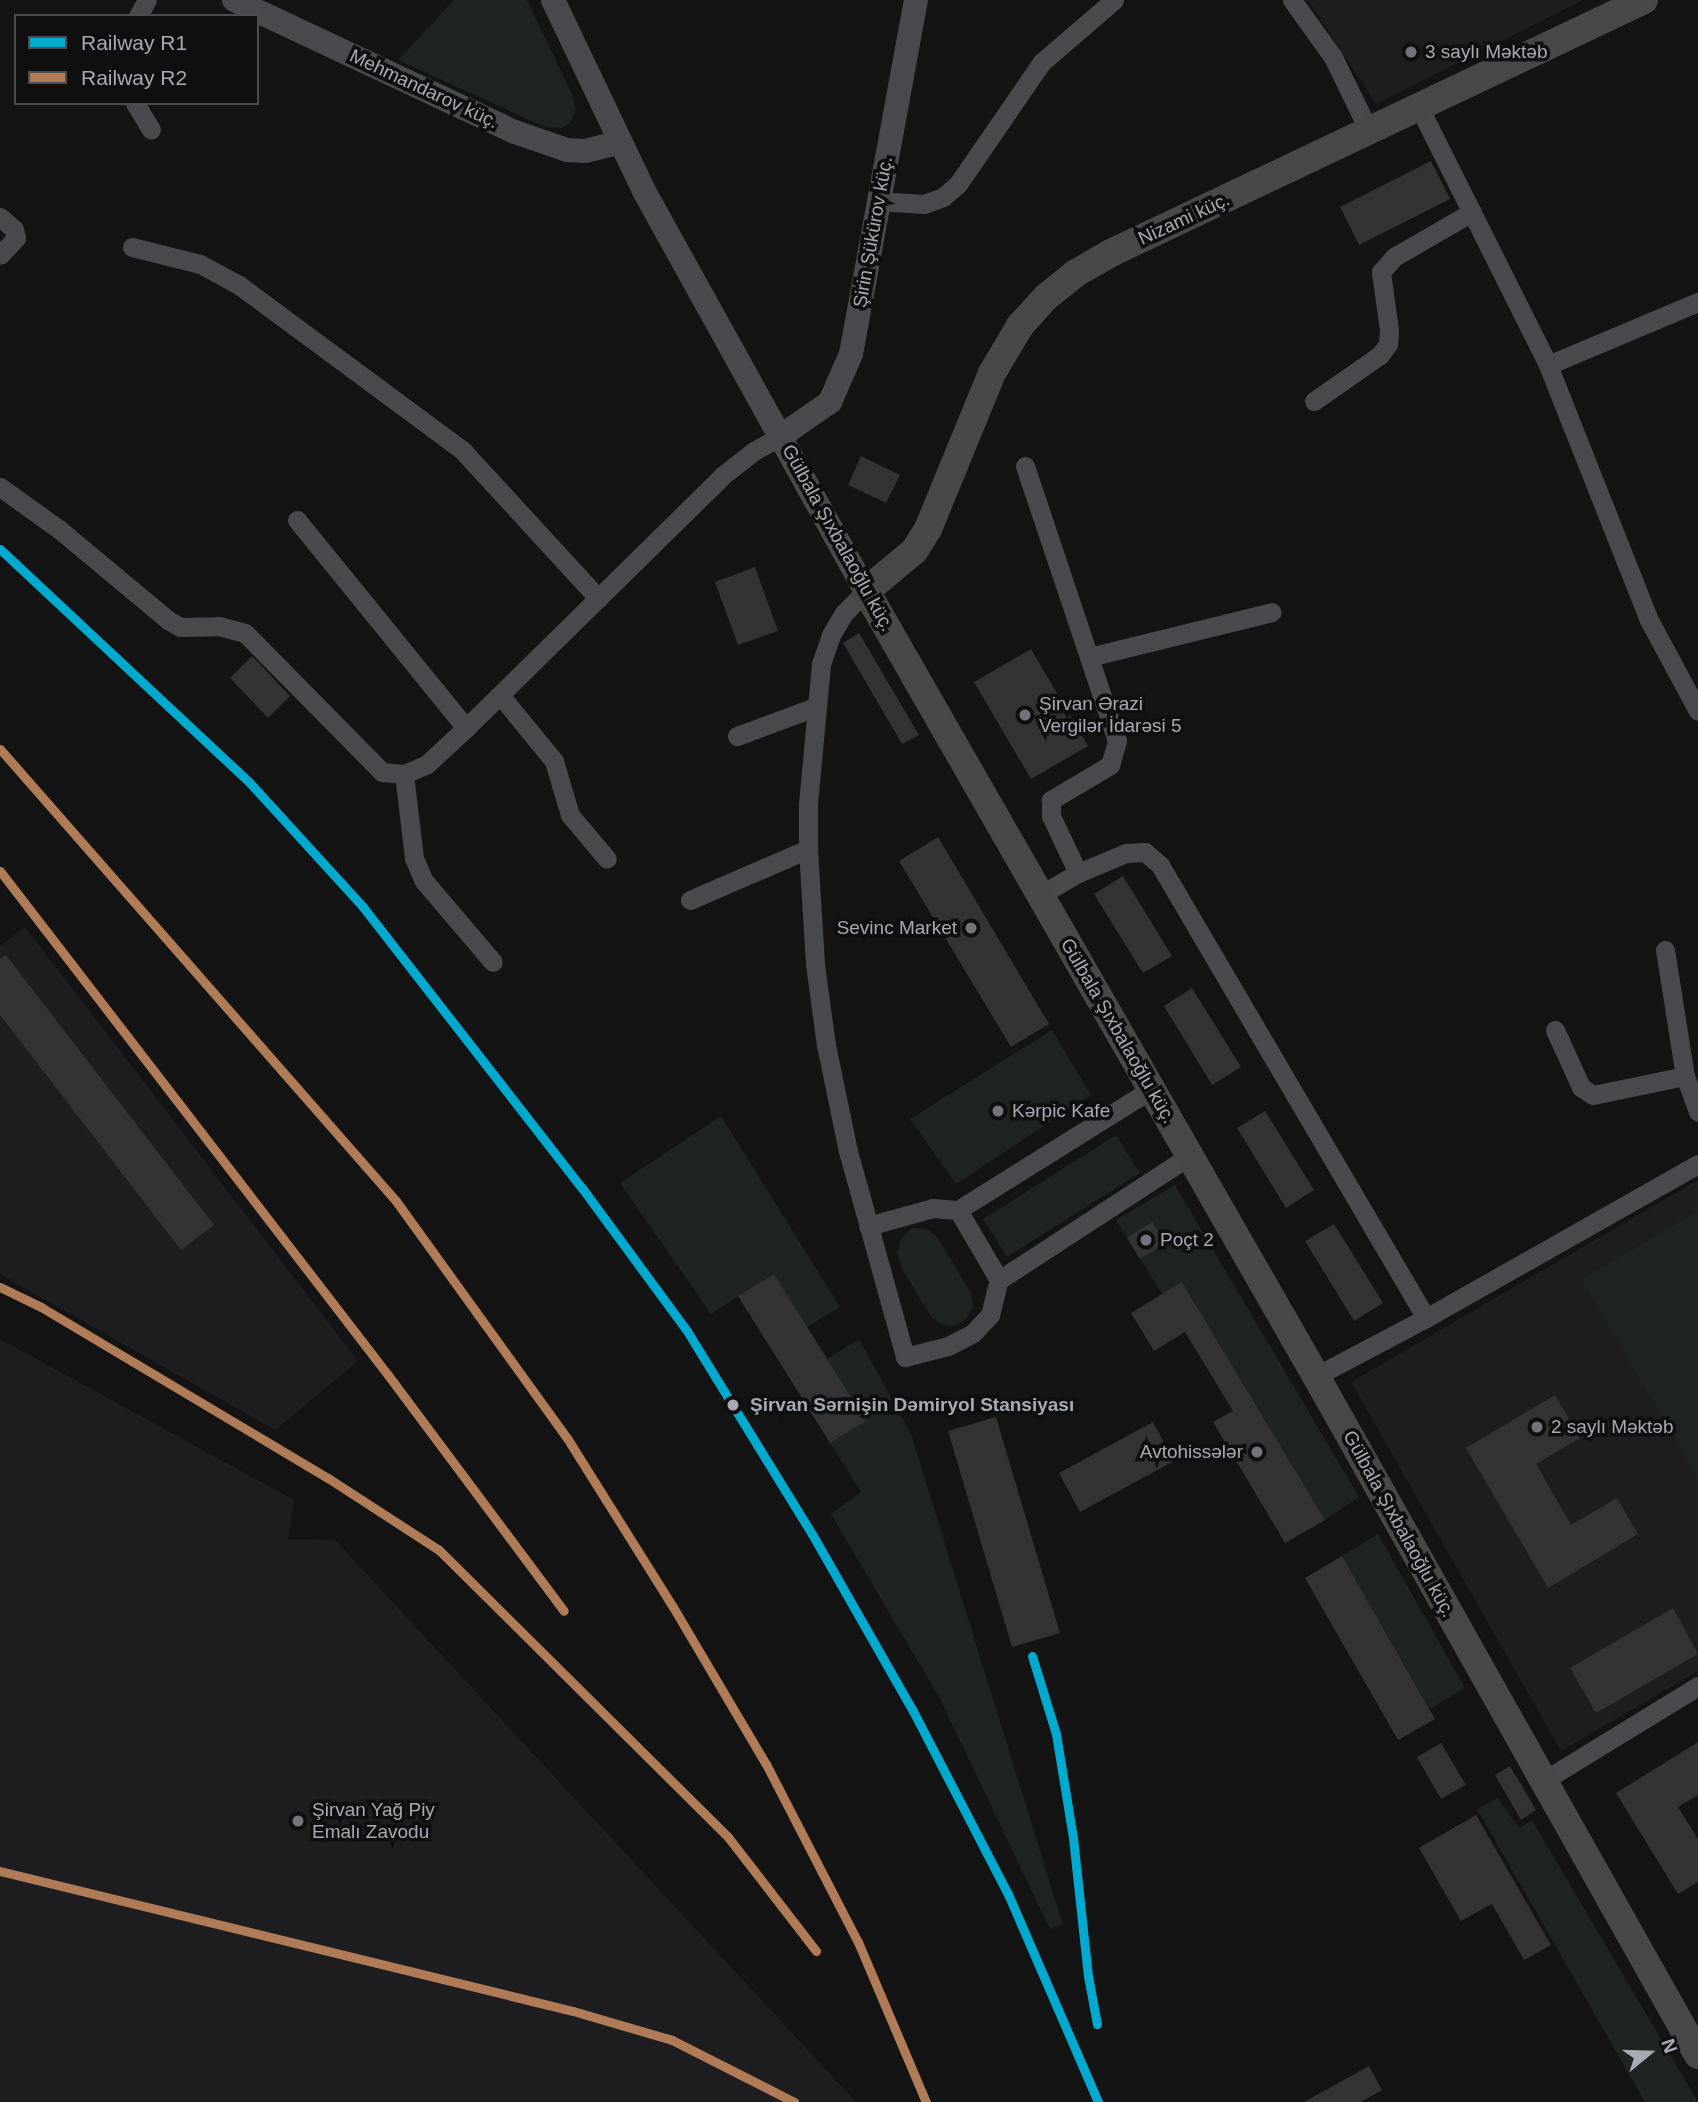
<!DOCTYPE html>
<html>
<head>
<meta charset="utf-8">
<style>
  body { margin:0 }
  #map { position:relative; width:1698px; height:2102px; overflow:hidden; background:#141415; font-family:Helvetica,sans-serif }
  div>[style] { position:absolute }
  [style*='--x'] { left:calc(var(--x)*1px); top:calc(var(--y)*1px); width:calc(var(--w)*1px); rotate:calc(var(--a)*1deg) }
  .built>* { inset:0; background:#1e1e20 }
  .green>* { inset:0; background:#1e2420 }
  .building>* { inset:0; background:#333336 }
  .minor>* { height:19px; margin:-9.5px; padding:0 9.5px; transform-origin:9.5px; border-radius:9.5px; background:#494a4d }
  .tertiary>* { height:24px; margin:-12px; padding:0 12px; transform-origin:12px; border-radius:12px; background:#494a4d }
  .secondary>* { height:28px; margin:-14px; padding:0 14px; transform-origin:14px; border-radius:14px; background:#48484b }
  .rail-1>* { height:9px; margin:-4.5px; padding:0 4.5px; transform-origin:4.5px; border-radius:4.5px; background:#00a9ce }
  .rail-2>* { height:9px; margin:-4.5px; padding:0 4.5px; transform-origin:4.5px; border-radius:4.5px; background:#b07c57 }
  .dots>* { width:19px; height:19px; translate:-50% -50%; box-sizing:border-box; border:4px solid #0f0f10; border-radius:50% }
  span { translate:-50% -50%; white-space:nowrap; text-align:center; line-height:1.15; -webkit-text-stroke:7px #0f0f10; paint-order:stroke }
  .poi-label { font-size:19px; color:#a7a9b4 }
  .left { translate:0 -50%; text-align:left }
  .right { translate:-100% -50%; text-align:right }
  .street-label { font-size:19px; color:#a7a9b4 }
  .stop-label { font-size:19px; color:#a7a9b4; font-weight:700 }
  .legend { position:absolute; left:14px; top:14px; width:245px; height:91px; box-sizing:border-box; background:#0f0f10; border:2px solid #4c4d52; margin:0; padding:9px 12px; list-style:none; font-size:21px; color:#a7a9b4 }
  .legend li { display:flex; align-items:center; gap:14px; height:35px }
  .legend b { width:35px; border:2px solid #4c4d52 }
  .north { position:absolute; left:1614px; top:2018px; width:70px; height:70px; -webkit-text-stroke:5px #0f0f10; paint-order:stroke; rotate:71deg; font-size:19px; font-weight:700; line-height:28px; text-align:center; color:#a7a9b4 }
  .north::after { content:''; display:block; margin:auto; width:24px; height:32px; background:#a7a9b4; clip-path:polygon(50% 0,100% 100%,50% 72%,0 100%) }
</style>
</head>
<body>
<div id="map">
  <div class="built">
    <div style="clip-path:polygon(1308px 0,1583px 0,1376px 104px)"></div>
    <div style="clip-path:polygon(25px 927px,358px 1361px,275px 1430px,0 1274px,0 946px)"></div>
    <div style="clip-path:polygon(1698px 1180px,1698px 1671px,1561px 1751px,1351px 1382px)"></div>
    <div style="clip-path:polygon(0 1339px,294px 1500px,288px 1539px,335px 1540px,856px 2102px,0 2102px)"></div>
  </div>
  <div class="green">
    <div style="clip-path:polygon(454px 0,527px 0,572px 94px,576px 110px,571px 122px,562px 128px,545px 127px,398px 60px)"></div>
    <div style="clip-path:polygon(1052px 1030px,1091px 1095px,956px 1184px,910px 1119px)"></div>
    <div style="clip-path:polygon(721px 1116px,840px 1307px,807px 1327px,773px 1274px,711px 1314px,620px 1183px)"></div>
    <div style="clip-path:polygon(1116px 1135px,1140px 1173px,1007px 1257px,983px 1219px)"></div>
    <div style="clip-path:polygon(1175px 1185px,1359px 1497px,1325px 1520px,1183px 1283px,1162px 1294px,1116px 1220px)"></div>
    <div style="clip-path:polygon(1698px 1211px,1698px 1477px,1582px 1279px)"></div>
    <div style="clip-path:polygon(912px 1228px,927px 1229px,938px 1238px,971px 1293px,973px 1307px,966px 1319px,955px 1326px,944px 1325px,931px 1317px,903px 1270px,897px 1253px,901px 1238px)"></div>
    <div style="clip-path:polygon(859px 1339px,911px 1434px,1063px 1925px,1050px 1929px,940px 1699px,831px 1514px,861px 1492px,830px 1443px,865px 1421px,827px 1359px)"></div>
    <div style="clip-path:polygon(1378px 1534px,1465px 1688px,1430px 1709px,1342px 1556px)"></div>
    <div style="clip-path:polygon(1498px 1798px,1519px 1828px,1532px 1820px,1698px 2102px,1645px 2102px,1477px 1809px)"></div>
  </div>
  <div class="building">
    <div style="clip-path:polygon(1431px 161px,1450px 199px,1359px 245px,1340px 207px)"></div>
    <div style="clip-path:polygon(861px 456px,900px 475px,886px 503px,848px 485px)"></div>
    <div style="clip-path:polygon(755px 567px,778px 631px,738px 645px,715px 582px)"></div>
    <div style="clip-path:polygon(859px 633px,919px 735px,902px 744px,843px 643px)"></div>
    <div style="clip-path:polygon(1031px 649px,1088px 746px,1031px 779px,974px 682px)"></div>
    <div style="clip-path:polygon(252px 656px,290px 696px,268px 718px,230px 678px)"></div>
    <div style="clip-path:polygon(938px 837px,1049px 1024px,1011px 1047px,899px 861px)"></div>
    <div style="clip-path:polygon(1123px 876px,1172px 956px,1143px 973px,1094px 894px)"></div>
    <div style="clip-path:polygon(6px 955px,214px 1225px,181px 1250px,0 1015px,0 959px)"></div>
    <div style="clip-path:polygon(1192px 988px,1241px 1067px,1212px 1085px,1164px 1006px)"></div>
    <div style="clip-path:polygon(1265px 1111px,1314px 1190px,1286px 1208px,1237px 1128px)"></div>
    <div style="clip-path:polygon(1152px 1222px,1165px 1243px,1140px 1259px,1127px 1238px)"></div>
    <div style="clip-path:polygon(1334px 1224px,1383px 1303px,1354px 1321px,1305px 1241px)"></div>
    <div style="clip-path:polygon(774px 1274px,866px 1421px,830px 1443px,738px 1296px)"></div>
    <div style="clip-path:polygon(1182px 1282px,1325px 1520px,1285px 1543px,1213px 1422px,1233px 1411px,1185px 1332px,1154px 1351px,1131px 1313px)"></div>
    <div style="clip-path:polygon(1555px 1395px,1580px 1438px,1536px 1464px,1571px 1525px,1617px 1498px,1638px 1534px,1548px 1588px,1466px 1448px)"></div>
    <div style="clip-path:polygon(996px 1417px,1060px 1633px,1012px 1647px,948px 1431px)"></div>
    <div style="clip-path:polygon(1153px 1422px,1174px 1461px,1080px 1512px,1059px 1473px)"></div>
    <div style="clip-path:polygon(1342px 1556px,1435px 1719px,1398px 1740px,1305px 1578px)"></div>
    <div style="clip-path:polygon(1673px 1608px,1698px 1654px,1596px 1713px,1570px 1668px)"></div>
    <div style="clip-path:polygon(1698px 1742px,1698px 1795px,1678px 1807px,1698px 1839px,1698px 1882px,1678px 1894px,1616px 1793px)"></div>
    <div style="clip-path:polygon(1441px 1743px,1466px 1785px,1441px 1799px,1417px 1757px)"></div>
    <div style="clip-path:polygon(1510px 1766px,1536px 1810px,1521px 1820px,1495px 1775px)"></div>
    <div style="clip-path:polygon(1476px 1815px,1551px 1945px,1524px 1960px,1492px 1904px,1461px 1921px,1419px 1848px)"></div>
    <div style="clip-path:polygon(1369px 2066px,1382px 2090px,1361px 2102px,1304px 2102px)"></div>
  </div>
  <div class="minor">
    <div style="--x:1292;--y:0;--w:70;--a:54.3"></div>
    <div style="--x:1333;--y:57;--w:82;--a:64.1"></div>
    <div style="--x:138;--y:16;--w:18;--a:-61"></div>
    <div style="--x:135;--y:103;--w:31;--a:59"></div>
    <div style="--x:1419;--y:107;--w:288;--a:63.4"></div>
    <div style="--x:1548;--y:365;--w:274;--a:68.4"></div>
    <div style="--x:1649;--y:620;--w:103;--a:61.7"></div>
    <div style="--x:878;--y:201;--w:46;--a:3.7"></div>
    <div style="--x:924;--y:204;--w:20;--a:-20"></div>
    <div style="--x:943;--y:197;--w:20;--a:-41"></div>
    <div style="--x:958;--y:184;--w:148;--a:-55.5"></div>
    <div style="--x:1042;--y:62;--w:95;--a:-40.7"></div>
    <div style="--x:0;--y:217;--w:18;--a:41"></div>
    <div style="--x:14;--y:229;--w:9;--a:77"></div>
    <div style="--x:16;--y:238;--w:23;--a:133"></div>
    <div style="--x:132;--y:247;--w:70;--a:14"></div>
    <div style="--x:200;--y:264;--w:44;--a:28.3"></div>
    <div style="--x:239;--y:285;--w:279;--a:36.5"></div>
    <div style="--x:463;--y:451;--w:200;--a:47.4"></div>
    <div style="--x:1548;--y:365;--w:163;--a:-22.8"></div>
    <div style="--x:1314;--y:401;--w:80;--a:-34.9"></div>
    <div style="--x:1380;--y:355;--w:14;--a:-54"></div>
    <div style="--x:1388;--y:344;--w:14;--a:-86"></div>
    <div style="--x:1389;--y:330;--w:59;--a:-97.9"></div>
    <div style="--x:1381;--y:272;--w:20;--a:-49"></div>
    <div style="--x:1394;--y:257;--w:90;--a:-30"></div>
    <div style="--x:1025;--y:466;--w:290;--a:71.5"></div>
    <div style="--x:1117;--y:741;--w:25;--a:106"></div>
    <div style="--x:1110;--y:765;--w:69;--a:149.3"></div>
    <div style="--x:1051;--y:800;--w:16;--a:90"></div>
    <div style="--x:1051;--y:816;--w:63;--a:64.7"></div>
    <div style="--x:0;--y:487;--w:74;--a:35.6"></div>
    <div style="--x:60;--y:530;--w:141;--a:39.8"></div>
    <div style="--x:168;--y:620;--w:14;--a:30"></div>
    <div style="--x:180;--y:627;--w:39;--a:-1"></div>
    <div style="--x:219;--y:626;--w:27;--a:15"></div>
    <div style="--x:245;--y:633;--w:195;--a:45.4"></div>
    <div style="--x:382;--y:772;--w:22;--a:5"></div>
    <div style="--x:404;--y:774;--w:25;--a:-23"></div>
    <div style="--x:427;--y:764;--w:53;--a:-42.7"></div>
    <div style="--x:466;--y:728;--w:359;--a:-44.5"></div>
    <div style="--x:722;--y:476;--w:41;--a:-38"></div>
    <div style="--x:754;--y:451;--w:31;--a:-29"></div>
    <div style="--x:297;--y:520;--w:268;--a:50.9"></div>
    <div style="--x:866;--y:591;--w:31;--a:135"></div>
    <div style="--x:844;--y:613;--w:26;--a:121"></div>
    <div style="--x:831;--y:635;--w:31;--a:109"></div>
    <div style="--x:821;--y:664;--w:142;--a:95.3"></div>
    <div style="--x:808;--y:805;--w:44;--a:90"></div>
    <div style="--x:808;--y:849;--w:115;--a:86.5"></div>
    <div style="--x:815;--y:964;--w:82;--a:82.3"></div>
    <div style="--x:826;--y:1045;--w:108;--a:78.3"></div>
    <div style="--x:848;--y:1151;--w:214;--a:74.5"></div>
    <div style="--x:905;--y:1357;--w:44;--a:-14.3"></div>
    <div style="--x:948;--y:1346;--w:28;--a:-27"></div>
    <div style="--x:973;--y:1333;--w:25;--a:-47"></div>
    <div style="--x:990;--y:1315;--w:36;--a:-76"></div>
    <div style="--x:999;--y:1280;--w:227;--a:-33.1"></div>
    <div style="--x:1089;--y:657;--w:188;--a:-13.8"></div>
    <div style="--x:500;--y:695;--w:85;--a:50.7"></div>
    <div style="--x:554;--y:761;--w:56;--a:73.5"></div>
    <div style="--x:570;--y:815;--w:57;--a:49.9"></div>
    <div style="--x:737;--y:736;--w:83;--a:-20.4"></div>
    <div style="--x:404;--y:774;--w:85;--a:83.2"></div>
    <div style="--x:414;--y:858;--w:25;--a:67"></div>
    <div style="--x:424;--y:881;--w:106;--a:49.6"></div>
    <div style="--x:1040;--y:895;--w:44;--a:-30.1"></div>
    <div style="--x:1078;--y:873;--w:52;--a:-22.6"></div>
    <div style="--x:1126;--y:853;--w:19;--a:-3"></div>
    <div style="--x:1145;--y:852;--w:20;--a:41"></div>
    <div style="--x:1160;--y:865;--w:525;--a:59.58"></div>
    <div style="--x:690;--y:900;--w:129;--a:-23.4"></div>
    <div style="--x:1665;--y:950;--w:128;--a:81"></div>
    <div style="--x:1685;--y:1076;--w:38;--a:70"></div>
    <div style="--x:1555;--y:1030;--w:63;--a:65.5"></div>
    <div style="--x:1581;--y:1087;--w:14;--a:34"></div>
    <div style="--x:1593;--y:1095;--w:94;--a:-11.7"></div>
    <div style="--x:958;--y:1210;--w:81;--a:59.6"></div>
    <div style="--x:868;--y:1226;--w:67;--a:-15.5"></div>
    <div style="--x:933;--y:1208;--w:25;--a:5"></div>
    <div style="--x:958;--y:1210;--w:226;--a:-32"></div>
    <div style="--x:1316;--y:1376;--w:124;--a:-27.8"></div>
    <div style="--x:1426;--y:1318;--w:313;--a:-29.5"></div>
    <div style="--x:1543;--y:1781;--w:182;--a:-31.5"></div>
  </div>
  <div class="tertiary">
    <div style="--x:234;--y:0;--w:310;--a:25.2"></div>
    <div style="--x:515;--y:132;--w:55;--a:19.1"></div>
    <div style="--x:567;--y:150;--w:18;--a:3"></div>
    <div style="--x:585;--y:151;--w:36;--a:-14"></div>
    <div style="--x:553;--y:0;--w:212;--a:64.5"></div>
    <div style="--x:644;--y:191;--w:457;--a:61"></div>
    <div style="--x:781;--y:436;--w:60;--a:-34.8"></div>
    <div style="--x:830;--y:402;--w:52;--a:-66.4"></div>
    <div style="--x:851;--y:354;--w:360;--a:-79.6"></div>
  </div>
  <div class="secondary">
    <div style="--x:1644;--y:0;--w:590;--a:154.61"></div>
    <div style="--x:1111;--y:253;--w:40;--a:150.3"></div>
    <div style="--x:1076;--y:273;--w:38;--a:141"></div>
    <div style="--x:1046;--y:297;--w:39;--a:132"></div>
    <div style="--x:1020;--y:326;--w:55;--a:120.8"></div>
    <div style="--x:992;--y:373;--w:169;--a:112.3"></div>
    <div style="--x:928;--y:529;--w:26;--a:122"></div>
    <div style="--x:914;--y:551;--w:62;--a:140.2"></div>
    <div style="--x:866;--y:591;--w:905;--a:60.18"></div>
    <div style="--x:1316;--y:1376;--w:779;--a:60.64"></div>
  </div>
  <div class="rail-1">
    <div style="--x:0;--y:549;--w:341;--a:43.1"></div>
    <div style="--x:249;--y:782;--w:169;--a:47.6"></div>
    <div style="--x:363;--y:907;--w:356;--a:52.1"></div>
    <div style="--x:582;--y:1188;--w:177;--a:53.7"></div>
    <div style="--x:687;--y:1331;--w:238;--a:58.4"></div>
    <div style="--x:812;--y:1534;--w:204;--a:60.3"></div>
    <div style="--x:913;--y:1711;--w:206;--a:62.6"></div>
    <div style="--x:1008;--y:1894;--w:227;--a:66.6"></div>
    <div style="--x:1032;--y:1656;--w:82;--a:72.9"></div>
    <div style="--x:1056;--y:1734;--w:105;--a:80.7"></div>
    <div style="--x:1073;--y:1838;--w:139;--a:83.8"></div>
    <div style="--x:1088;--y:1976;--w:49;--a:79.4"></div>
  </div>
  <div class="rail-2">
    <div style="--x:0;--y:749;--w:601;--a:48.78"></div>
    <div style="--x:396;--y:1201;--w:292;--a:54.2"></div>
    <div style="--x:567;--y:1438;--w:199;--a:57.9"></div>
    <div style="--x:673;--y:1607;--w:182;--a:59.4"></div>
    <div style="--x:766;--y:1764;--w:200;--a:62.7"></div>
    <div style="--x:858;--y:1942;--w:174;--a:67"></div>
    <div style="--x:0;--y:871;--w:636;--a:52.41"></div>
    <div style="--x:388;--y:1375;--w:294;--a:53.3"></div>
    <div style="--x:0;--y:1287;--w:46;--a:26"></div>
    <div style="--x:41;--y:1307;--w:334;--a:30.8"></div>
    <div style="--x:328;--y:1478;--w:132;--a:33"></div>
    <div style="--x:439;--y:1550;--w:407;--a:44.8"></div>
    <div style="--x:728;--y:1837;--w:144;--a:52.3"></div>
    <div style="--x:0;--y:1871;--w:590;--a:13.73"></div>
    <div style="--x:573;--y:2011;--w:103;--a:16.3"></div>
    <div style="--x:672;--y:2040;--w:137;--a:26.9"></div>
  </div>
  <div class="dots">
    <div style="left:1411px;top:52px;background:#74757c"></div>
    <div style="left:1025px;top:715px;background:#74757c"></div>
    <div style="left:971px;top:928px;background:#74757c"></div>
    <div style="left:998px;top:1111px;background:#74757c"></div>
    <div style="left:1146px;top:1240px;background:#74757c"></div>
    <div style="left:733px;top:1405px;background:#a7a9b4"></div>
    <div style="left:1537px;top:1427px;background:#74757c"></div>
    <div style="left:1257px;top:1452px;background:#74757c"></div>
    <div style="left:298px;top:1821px;background:#74757c"></div>
  </div>
  <div class="poi-label">
    <span class="left" style="left:1425px;top:52px">3 saylı Məktəb</span>
    <span class="left" style="left:1039px;top:715px">Şirvan Ərazi<br>Vergilər İdarəsi 5</span>
    <span class="right" style="left:957px;top:928px">Sevinc Market</span>
    <span class="left" style="left:1012px;top:1111px">Kərpic Kafe</span>
    <span class="left" style="left:1160px;top:1240px">Poçt 2</span>
    <span class="left" style="left:1551px;top:1427px">2 saylı Məktəb</span>
    <span class="right" style="left:1243px;top:1452px">Avtohissələr</span>
    <span class="left" style="left:312px;top:1821px">Şirvan Yağ Piy<br>Emalı Zavodu</span>
  </div>
  <div class="street-label">
    <span style="left:424px;top:89px;rotate:25deg">Mehmandarov küç.</span>
    <span style="left:1184px;top:219px;rotate:-25deg">Nizami küç.</span>
    <span style="left:873px;top:232px;rotate:-80deg">Şirin Şükürov küç.</span>
    <span style="left:838px;top:538px;rotate:61deg">Gülbala Şıxbalaoğlu küç.</span>
    <span style="left:1118px;top:1031px;rotate:60deg">Gülbala Şıxbalaoğlu küç.</span>
    <span style="left:1399px;top:1524px;rotate:61deg">Gülbala Şıxbalaoğlu küç.</span>
  </div>
  <div class="stop-label">
    <span class="left" style="left:750px;top:1405px">Şirvan Sərnişin Dəmiryol Stansiyası</span>
  </div>
  <ul class="legend">
  <li><b style="height:9px;background:#00a9ce"></b>Railway R1</li>
  <li><b style="height:9px;background:#b07c57"></b>Railway R2</li>
  </ul>
  <div class="north">N</div>
</div>
</body>
</html>
